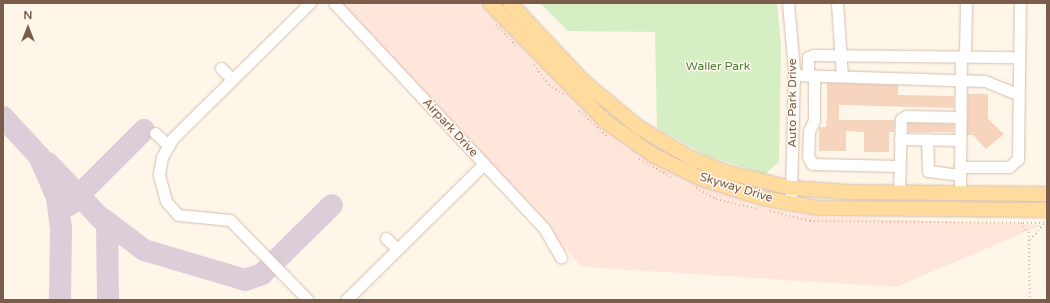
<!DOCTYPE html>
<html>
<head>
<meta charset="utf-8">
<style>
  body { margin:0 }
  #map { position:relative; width:1050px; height:303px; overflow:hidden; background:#fef6e8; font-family:"Varela Round",sans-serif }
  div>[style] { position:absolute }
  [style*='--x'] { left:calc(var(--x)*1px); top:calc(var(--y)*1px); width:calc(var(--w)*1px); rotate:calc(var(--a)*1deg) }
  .commercial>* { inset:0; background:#ffe6db }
  .green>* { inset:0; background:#d5eec4 }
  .taxiway>* { height:22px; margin:-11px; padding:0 11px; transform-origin:11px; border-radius:11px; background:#dccdd9 }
  .building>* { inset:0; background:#f6d4bd }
  .path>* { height:1.5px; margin-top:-0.75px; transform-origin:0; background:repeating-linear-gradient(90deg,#dcb79f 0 1px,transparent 0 4px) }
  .roads { filter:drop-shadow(0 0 1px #d4bfaf) drop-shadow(0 0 1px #d4bfaf) }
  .minor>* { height:11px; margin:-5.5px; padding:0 5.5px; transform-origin:5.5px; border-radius:5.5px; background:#fff }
  .major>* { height:14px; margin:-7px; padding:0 7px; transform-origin:7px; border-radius:7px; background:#ffdb9e }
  span { translate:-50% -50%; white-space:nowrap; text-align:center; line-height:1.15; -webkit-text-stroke:3px #fff9f0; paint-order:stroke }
  .park-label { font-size:12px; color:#4f7c3c }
  .street-label { font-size:12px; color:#7b5b49 }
  .frame { position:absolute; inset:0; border:4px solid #7b5b49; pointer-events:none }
  .north { position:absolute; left:8px; top:8px; width:40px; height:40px; -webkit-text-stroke:3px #fff9f0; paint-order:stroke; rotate:0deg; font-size:11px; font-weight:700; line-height:16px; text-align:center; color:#7b5b49 }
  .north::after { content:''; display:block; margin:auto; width:14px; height:18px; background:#7b5b49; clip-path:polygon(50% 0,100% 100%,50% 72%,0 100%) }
</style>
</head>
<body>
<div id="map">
  <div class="commercial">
    <div style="clip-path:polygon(334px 3px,504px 3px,612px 122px,750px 205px,823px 217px,1042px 225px,896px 287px,582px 267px)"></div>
  </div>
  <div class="green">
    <div style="clip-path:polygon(540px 3px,777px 3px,781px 46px,779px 162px,765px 174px,707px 156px,657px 128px,655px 32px,568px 31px)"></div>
  </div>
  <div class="taxiway">
    <div style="--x:3;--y:117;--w:53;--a:47.3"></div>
    <div style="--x:39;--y:156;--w:45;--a:66.3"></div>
    <div style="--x:57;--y:197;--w:31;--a:83"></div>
    <div style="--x:61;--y:228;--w:72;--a:90.8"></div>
    <div style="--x:48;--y:163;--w:86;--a:46.4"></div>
    <div style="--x:107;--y:225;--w:75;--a:89.2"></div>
    <div style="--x:69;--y:205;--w:106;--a:-45"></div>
    <div style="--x:103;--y:219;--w:51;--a:37.1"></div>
    <div style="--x:144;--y:250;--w:105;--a:16.5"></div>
    <div style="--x:245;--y:280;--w:18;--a:-19"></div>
    <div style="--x:262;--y:274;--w:98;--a:-44.6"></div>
  </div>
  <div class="building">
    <div style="clip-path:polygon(827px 83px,898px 85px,898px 95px,954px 96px,954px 108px,839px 105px,839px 120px,894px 120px,894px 132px,889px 132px,889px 152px,864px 152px,864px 132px,846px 131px,846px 151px,819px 151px,819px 127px,826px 127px,827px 118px)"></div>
    <div style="clip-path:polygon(968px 94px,988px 94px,988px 119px,1004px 134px,986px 149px,973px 135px,967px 135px)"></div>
    <div style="clip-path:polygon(908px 123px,954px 124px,953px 132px,908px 132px)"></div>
  </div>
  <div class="path">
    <div style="--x:496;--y:25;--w:29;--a:46"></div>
    <div style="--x:534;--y:65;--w:25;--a:53"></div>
    <div style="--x:549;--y:85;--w:17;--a:33"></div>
    <div style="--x:579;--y:111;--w:40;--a:42"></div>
    <div style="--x:639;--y:159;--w:39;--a:29"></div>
    <div style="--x:696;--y:188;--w:23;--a:29"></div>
    <div style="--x:716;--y:199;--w:43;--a:13.4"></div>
    <div style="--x:770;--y:211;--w:41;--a:14"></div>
    <div style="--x:810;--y:221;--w:211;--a:0.5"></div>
    <div style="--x:1021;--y:223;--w:12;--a:48"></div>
    <div style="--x:1029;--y:232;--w:68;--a:89.2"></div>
    <div style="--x:1023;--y:223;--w:24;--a:0"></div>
    <div style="--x:1030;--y:240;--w:23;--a:-49"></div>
  </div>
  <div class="roads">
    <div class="minor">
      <div style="--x:334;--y:3;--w:308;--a:47"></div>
      <div style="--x:544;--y:228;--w:34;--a:60"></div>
      <div style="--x:788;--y:3;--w:67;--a:84.9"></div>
      <div style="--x:794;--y:70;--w:126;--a:91.4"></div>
      <div style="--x:837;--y:3;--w:73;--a:86.1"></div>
      <div style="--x:965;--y:56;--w:53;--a:-88.9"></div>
      <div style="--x:221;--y:68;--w:16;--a:45"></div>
      <div style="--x:794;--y:75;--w:191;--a:1.8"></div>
      <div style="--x:985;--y:81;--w:35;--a:22"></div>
      <div style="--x:808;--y:75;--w:18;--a:-90"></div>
      <div style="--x:808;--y:57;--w:5;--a:-22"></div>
      <div style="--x:813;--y:55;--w:205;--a:0.6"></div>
      <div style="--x:814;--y:75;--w:45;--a:90"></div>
      <div style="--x:814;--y:120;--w:12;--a:114"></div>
      <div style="--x:809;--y:131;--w:25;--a:92"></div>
      <div style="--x:808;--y:156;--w:9;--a:63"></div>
      <div style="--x:812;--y:164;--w:87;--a:1.3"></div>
      <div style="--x:155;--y:133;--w:18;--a:43"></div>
      <div style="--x:900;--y:139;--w:60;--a:1"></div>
      <div style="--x:927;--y:139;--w:32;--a:88"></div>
      <div style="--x:928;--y:171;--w:32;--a:7"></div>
      <div style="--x:960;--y:167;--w:49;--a:0"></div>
      <div style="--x:1009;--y:167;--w:12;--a:-42"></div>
      <div style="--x:1018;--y:159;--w:156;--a:-89.3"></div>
      <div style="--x:899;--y:193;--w:74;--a:-88.5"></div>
      <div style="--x:901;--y:119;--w:6;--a:-31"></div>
      <div style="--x:906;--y:116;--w:55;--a:1"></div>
      <div style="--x:960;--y:193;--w:137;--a:-89.6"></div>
      <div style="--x:386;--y:238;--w:16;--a:45"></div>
      <div style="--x:308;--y:300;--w:112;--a:-134.3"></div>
      <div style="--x:230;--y:220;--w:52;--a:-174.5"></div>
      <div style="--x:178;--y:215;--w:18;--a:-131"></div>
      <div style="--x:166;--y:201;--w:28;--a:-105"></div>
      <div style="--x:159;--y:174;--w:17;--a:-80"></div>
      <div style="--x:162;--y:157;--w:22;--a:-60"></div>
      <div style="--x:173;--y:138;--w:192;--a:-44.6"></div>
      <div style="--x:346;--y:300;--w:194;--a:-44.6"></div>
    </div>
    <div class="major">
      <div style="--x:490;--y:3;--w:165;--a:45.7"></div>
      <div style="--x:605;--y:121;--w:59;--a:35.3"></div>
      <div style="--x:653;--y:155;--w:52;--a:26.1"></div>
      <div style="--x:700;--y:178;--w:65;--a:17.9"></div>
      <div style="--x:762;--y:198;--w:58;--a:10"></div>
      <div style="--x:819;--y:208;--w:228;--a:0.5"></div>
      <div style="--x:510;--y:3;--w:107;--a:46.9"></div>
      <div style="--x:583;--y:81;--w:72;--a:39.9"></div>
      <div style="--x:638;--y:127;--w:64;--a:30.2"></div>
      <div style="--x:693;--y:159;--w:35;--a:22"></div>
      <div style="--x:726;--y:172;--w:67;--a:13.8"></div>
      <div style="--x:791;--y:188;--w:57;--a:4"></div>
      <div style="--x:848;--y:192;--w:199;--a:0.6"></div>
    </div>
  </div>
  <div class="park-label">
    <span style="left:718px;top:67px">Waller Park</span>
  </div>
  <div class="street-label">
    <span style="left:793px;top:103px;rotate:-90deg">Auto Park Drive</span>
    <span style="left:450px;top:128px;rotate:47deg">Airpark Drive</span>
    <span style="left:736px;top:188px;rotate:17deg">Skyway Drive</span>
  </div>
  <div class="frame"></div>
  <div class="north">N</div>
</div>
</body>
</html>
